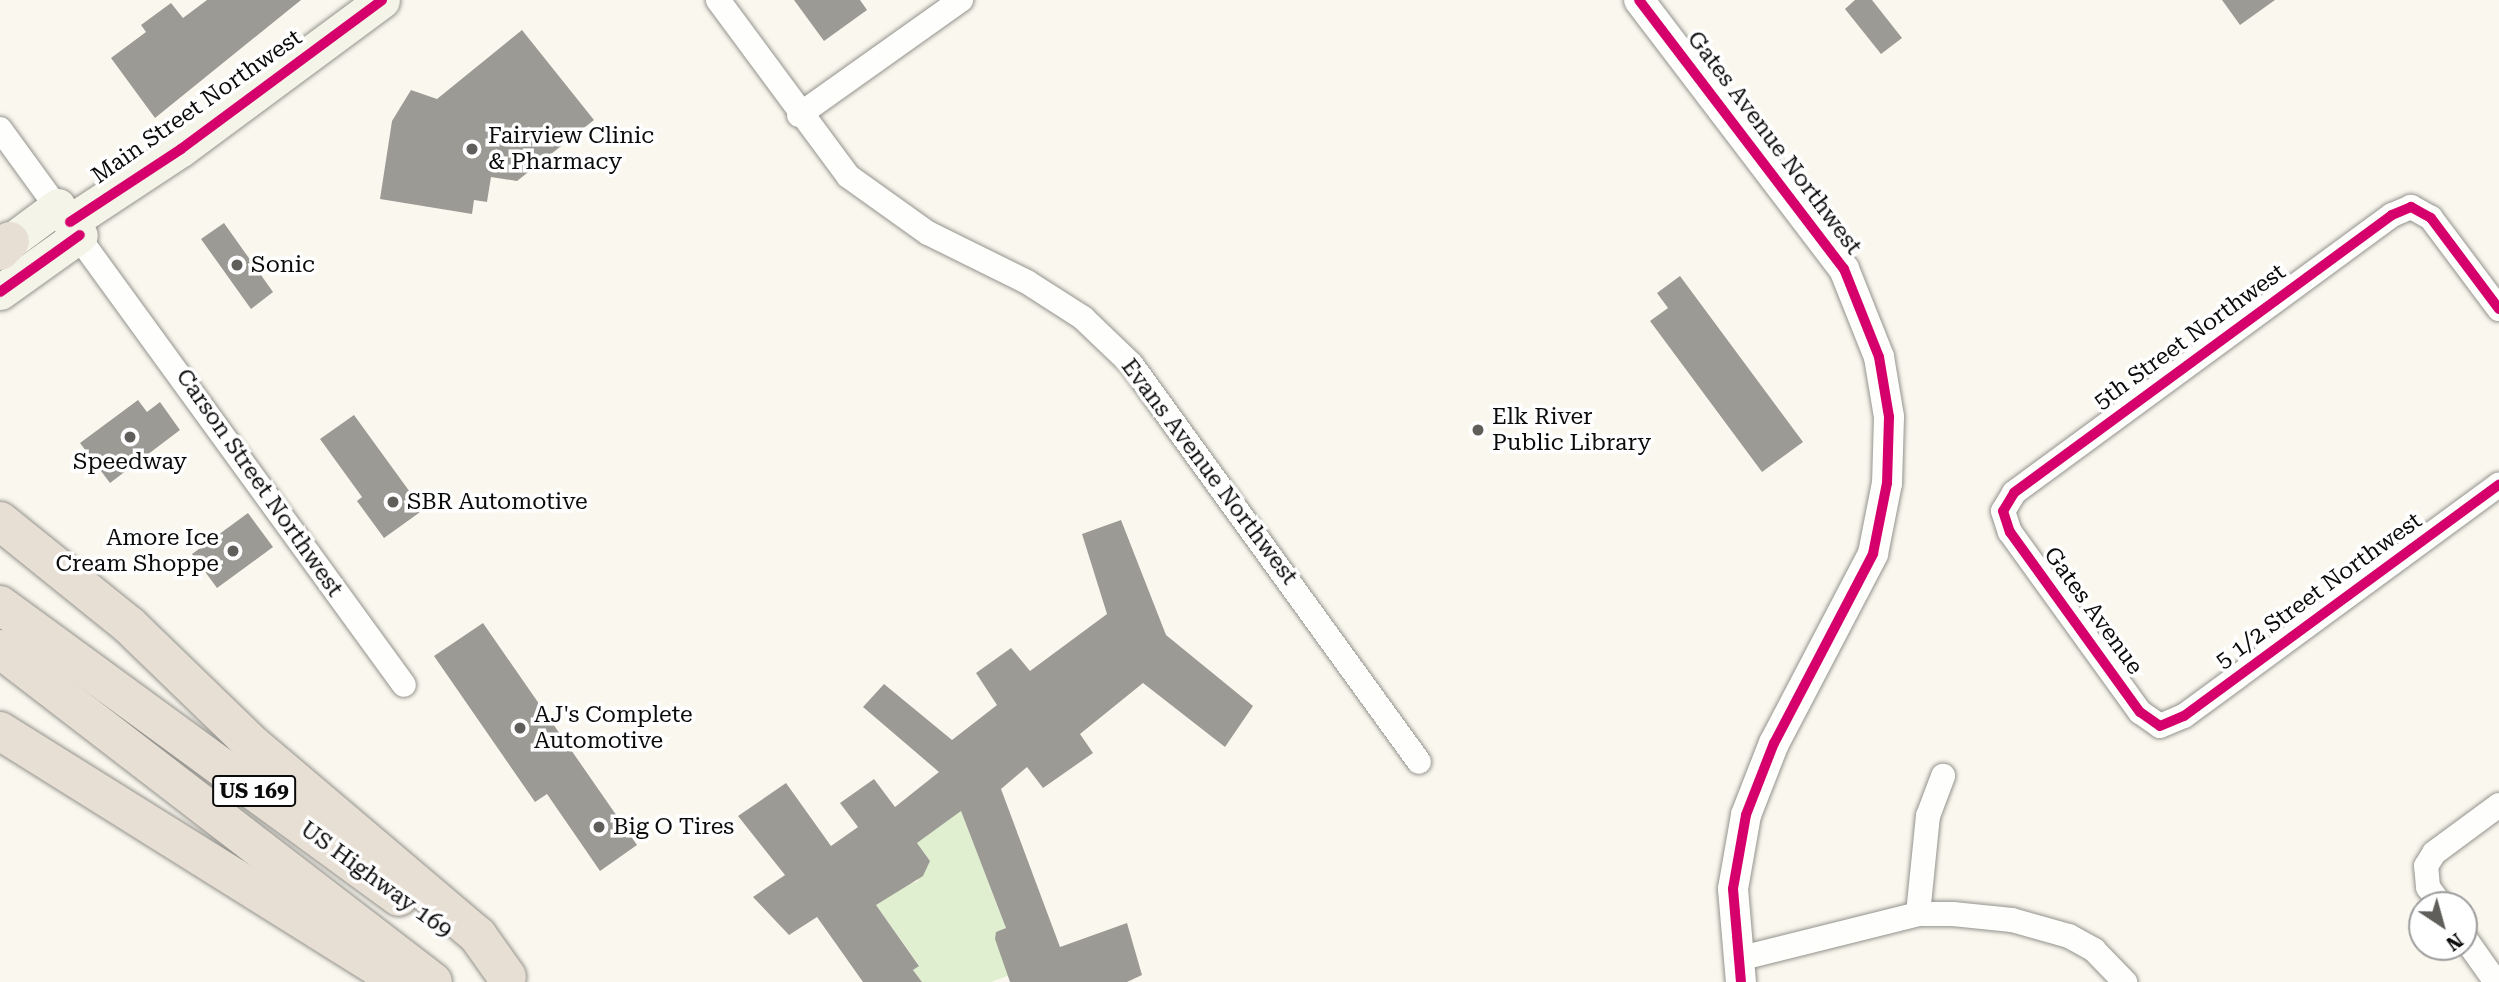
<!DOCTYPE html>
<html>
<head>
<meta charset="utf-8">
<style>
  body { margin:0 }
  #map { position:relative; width:2499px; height:982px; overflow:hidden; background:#faf8ee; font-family:"Roboto Serif",serif }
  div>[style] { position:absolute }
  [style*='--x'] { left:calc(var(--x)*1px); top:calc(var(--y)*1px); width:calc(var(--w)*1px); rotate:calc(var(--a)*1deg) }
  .green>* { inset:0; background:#e0efcf }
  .building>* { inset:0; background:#9c9a95 }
  .roads { filter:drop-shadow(0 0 2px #93928d) drop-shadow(0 0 2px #93928d) }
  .minor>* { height:24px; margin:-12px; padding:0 12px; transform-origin:12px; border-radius:12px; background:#fefefc }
  .tertiary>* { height:30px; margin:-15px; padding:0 15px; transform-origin:15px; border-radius:15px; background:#fefefc }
  .secondary>* { height:35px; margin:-17.5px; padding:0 17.5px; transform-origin:17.5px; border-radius:17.5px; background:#f4f4e8 }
  .motorway>* { height:38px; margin:-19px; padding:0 19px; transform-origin:19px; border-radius:19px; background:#e8dfd4 }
  .cycleway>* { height:10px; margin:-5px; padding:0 5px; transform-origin:5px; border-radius:5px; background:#d6006c }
  .dots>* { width:19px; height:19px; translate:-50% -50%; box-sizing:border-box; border:4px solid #fff; border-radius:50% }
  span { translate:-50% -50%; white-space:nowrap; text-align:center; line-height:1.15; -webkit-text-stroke:7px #fff; paint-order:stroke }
  .shield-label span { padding:2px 5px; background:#fff; border:2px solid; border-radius:5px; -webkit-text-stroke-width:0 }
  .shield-label { font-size:21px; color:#0b0b0b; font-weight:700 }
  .street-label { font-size:23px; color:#0b0b0b }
  .poi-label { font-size:23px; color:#0b0b0b }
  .left { translate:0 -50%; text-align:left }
  .right { translate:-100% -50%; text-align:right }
  .north { position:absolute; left:2408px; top:891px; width:70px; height:70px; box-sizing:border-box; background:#fff; border:2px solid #9d9d9d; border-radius:50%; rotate:144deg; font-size:19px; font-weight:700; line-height:28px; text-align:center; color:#0b0b0b }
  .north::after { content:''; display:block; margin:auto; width:24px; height:32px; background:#5f5e5a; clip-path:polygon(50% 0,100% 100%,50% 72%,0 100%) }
</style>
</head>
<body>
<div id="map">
  <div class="green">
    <div style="clip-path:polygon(961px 811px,1006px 928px,996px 932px,1010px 975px,991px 982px,922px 982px,913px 970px,919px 965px,866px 891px,917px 882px,930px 861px,917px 843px)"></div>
  </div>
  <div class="building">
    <div style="clip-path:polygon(207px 0,301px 0,155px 118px,111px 58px,146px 32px,141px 25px,171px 3px,183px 18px)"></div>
    <div style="clip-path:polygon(794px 0,860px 0,867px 10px,824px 41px)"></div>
    <div style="clip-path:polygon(1855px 0,1872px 0,1902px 38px,1881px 54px,1845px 9px)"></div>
    <div style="clip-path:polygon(2222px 0,2275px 0,2240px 25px)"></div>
    <div style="clip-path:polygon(522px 30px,594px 120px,517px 181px,491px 177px,487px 202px,474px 200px,472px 214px,380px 199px,392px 121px,411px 90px,437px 99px)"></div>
    <div style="clip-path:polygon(224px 223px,273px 292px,251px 309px,201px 239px)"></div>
    <div style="clip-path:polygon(1680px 276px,1803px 442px,1762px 472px,1650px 321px,1668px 308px,1657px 293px)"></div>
    <div style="clip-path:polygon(138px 400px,147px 412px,160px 402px,180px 430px,110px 483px,80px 443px)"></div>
    <div style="clip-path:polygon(354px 415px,423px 510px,384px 538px,357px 501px,362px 497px,320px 439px)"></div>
    <div style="clip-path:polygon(248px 513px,273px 547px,217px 588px,192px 554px)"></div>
    <div style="clip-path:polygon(1121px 520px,1166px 635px,1253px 706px,1225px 747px,1143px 683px,1080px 734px,1093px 753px,1043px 788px,1027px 767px,1001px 789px,1060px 947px,1127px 923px,1142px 975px,1127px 982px,1010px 982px,995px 939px,996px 932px,1006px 928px,961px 811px,917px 843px,930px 861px,923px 876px,876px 905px,919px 966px,913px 970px,922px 982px,863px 982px,817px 917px,789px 935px,753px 897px,785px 875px,738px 816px,786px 783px,831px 846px,858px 827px,840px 803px,874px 779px,895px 807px,939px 772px,863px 707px,884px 684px,952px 740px,997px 705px,976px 673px,1011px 648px,1030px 671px,1107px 614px,1082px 534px)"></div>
    <div style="clip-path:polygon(483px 623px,637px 845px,600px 871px,547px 794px,535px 802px,434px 656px)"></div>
  </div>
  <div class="roads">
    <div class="minor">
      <div style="--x:718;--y:0;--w:219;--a:53.5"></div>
      <div style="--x:848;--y:176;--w:98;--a:35.5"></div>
      <div style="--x:928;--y:233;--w:110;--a:26.3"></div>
      <div style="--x:1027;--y:282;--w:67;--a:32.7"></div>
      <div style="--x:1083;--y:318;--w:66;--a:43.8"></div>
      <div style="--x:1131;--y:364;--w:491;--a:54.1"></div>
      <div style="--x:799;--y:115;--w:199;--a:-35.4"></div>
      <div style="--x:0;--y:129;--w:687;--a:54"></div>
      <div style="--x:2499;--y:309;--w:114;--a:-126.8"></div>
      <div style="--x:2431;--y:218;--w:23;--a:-151"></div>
      <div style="--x:2411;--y:207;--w:21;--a:157"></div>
      <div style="--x:2392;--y:215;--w:469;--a:143.7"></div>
      <div style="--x:2014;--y:493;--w:21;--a:121"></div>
      <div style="--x:2003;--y:511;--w:22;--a:72"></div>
      <div style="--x:2010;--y:532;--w:222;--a:54.2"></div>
      <div style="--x:2140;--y:712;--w:24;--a:35"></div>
      <div style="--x:2160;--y:726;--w:26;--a:-23"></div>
      <div style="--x:2184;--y:716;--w:391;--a:-36.3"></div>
      <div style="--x:2441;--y:905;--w:22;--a:-126"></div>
      <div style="--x:2428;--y:887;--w:21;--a:-95"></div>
      <div style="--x:2426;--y:866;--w:15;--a:-58"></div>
      <div style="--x:2434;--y:853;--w:81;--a:-36.4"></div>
      <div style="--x:1918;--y:914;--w:99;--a:-84.2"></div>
      <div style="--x:1928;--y:816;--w:43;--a:-69.4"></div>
      <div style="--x:2464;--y:937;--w:55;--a:54.6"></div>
      <div style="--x:1738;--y:959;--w:186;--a:-14"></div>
      <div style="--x:1918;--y:914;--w:35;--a:0"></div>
      <div style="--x:1953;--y:914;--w:59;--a:5.8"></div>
      <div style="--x:2012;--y:920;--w:59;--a:15.7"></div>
      <div style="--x:2069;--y:936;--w:29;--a:29"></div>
      <div style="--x:2094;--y:950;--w:45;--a:45.9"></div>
    </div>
    <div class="tertiary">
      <div style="--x:1639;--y:0;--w:338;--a:52.7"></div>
      <div style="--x:1844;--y:269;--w:95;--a:68.3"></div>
      <div style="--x:1879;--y:357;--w:61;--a:80.5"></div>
      <div style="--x:1889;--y:417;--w:66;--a:91.7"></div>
      <div style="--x:1887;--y:483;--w:72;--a:101.2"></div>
      <div style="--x:1873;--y:554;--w:213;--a:117.6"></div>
      <div style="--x:1774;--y:743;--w:77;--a:111.3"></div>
      <div style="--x:1746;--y:815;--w:75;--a:100"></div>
      <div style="--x:1733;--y:889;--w:93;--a:85.1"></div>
    </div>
    <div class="secondary">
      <div style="--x:70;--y:222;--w:133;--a:-33.3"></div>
      <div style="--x:181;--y:149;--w:250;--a:-36.5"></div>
      <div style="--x:0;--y:249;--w:72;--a:-36.6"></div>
      <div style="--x:0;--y:292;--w:98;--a:-35.5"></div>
    </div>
    <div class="motorway">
      <div style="--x:0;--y:251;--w:14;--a:-45"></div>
      <div style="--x:0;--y:521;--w:166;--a:38.9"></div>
      <div style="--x:129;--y:625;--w:173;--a:44.1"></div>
      <div style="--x:253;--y:745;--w:295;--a:40.3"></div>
      <div style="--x:478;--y:936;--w:50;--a:54.7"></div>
      <div style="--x:0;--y:605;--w:494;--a:36.2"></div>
      <div style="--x:0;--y:649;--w:546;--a:37.56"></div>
      <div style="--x:0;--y:731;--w:460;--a:32"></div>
    </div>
  </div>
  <div class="cycleway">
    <div style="--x:1639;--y:0;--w:338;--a:52.7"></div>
    <div style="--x:1844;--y:269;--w:95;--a:68.3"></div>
    <div style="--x:1879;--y:357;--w:61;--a:80.5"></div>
    <div style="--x:1889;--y:417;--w:66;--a:91.7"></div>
    <div style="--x:1887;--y:483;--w:72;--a:101.2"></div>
    <div style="--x:1873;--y:554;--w:213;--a:117.6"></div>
    <div style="--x:1774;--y:743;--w:77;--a:111.3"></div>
    <div style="--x:1746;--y:815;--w:75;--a:100"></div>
    <div style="--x:1733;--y:889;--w:93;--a:85.1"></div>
    <div style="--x:70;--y:222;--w:133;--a:-33.3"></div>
    <div style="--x:181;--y:149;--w:250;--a:-36.5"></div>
    <div style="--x:0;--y:292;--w:98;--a:-35.5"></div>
    <div style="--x:2499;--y:309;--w:114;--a:-126.8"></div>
    <div style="--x:2431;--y:218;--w:23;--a:-151"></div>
    <div style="--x:2411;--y:207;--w:21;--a:157"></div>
    <div style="--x:2392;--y:215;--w:469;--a:143.7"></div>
    <div style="--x:2014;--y:493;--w:21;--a:121"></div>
    <div style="--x:2003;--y:511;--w:22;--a:72"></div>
    <div style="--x:2010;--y:532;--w:222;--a:54.2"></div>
    <div style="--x:2140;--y:712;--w:24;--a:35"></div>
    <div style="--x:2160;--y:726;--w:26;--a:-23"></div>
    <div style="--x:2184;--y:716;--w:391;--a:-36.3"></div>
  </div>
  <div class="dots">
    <div style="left:472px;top:149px;background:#5f5e5a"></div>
    <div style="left:237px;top:265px;background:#5f5e5a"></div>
    <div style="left:1478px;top:430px;background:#5f5e5a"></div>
    <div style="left:130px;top:437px;background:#5f5e5a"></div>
    <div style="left:393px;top:502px;background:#5f5e5a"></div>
    <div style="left:233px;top:551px;background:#5f5e5a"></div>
    <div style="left:520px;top:728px;background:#5f5e5a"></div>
    <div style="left:599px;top:827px;background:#5f5e5a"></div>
  </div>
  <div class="shield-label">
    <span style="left:254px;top:791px">US 169</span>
  </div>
  <div class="street-label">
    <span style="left:197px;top:107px;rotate:-35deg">Main Street Northwest</span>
    <span style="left:1774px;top:143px;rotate:53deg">Gates Avenue Northwest</span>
    <span style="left:2190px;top:337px;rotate:-36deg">5th Street Northwest</span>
    <span style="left:1209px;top:472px;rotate:53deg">Evans Avenue Northwest</span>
    <span style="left:259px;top:483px;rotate:55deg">Carson Street Northwest</span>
    <span style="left:2319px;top:591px;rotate:-36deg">5 1/2 Street Northwest</span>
    <span style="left:2093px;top:611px;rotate:54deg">Gates Avenue</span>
    <span style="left:376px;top:880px;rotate:36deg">US Highway 169</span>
  </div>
  <div class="poi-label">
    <span class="left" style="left:488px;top:149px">Fairview Clinic<br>&amp; Pharmacy</span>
    <span class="left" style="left:251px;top:265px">Sonic</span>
    <span class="left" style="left:1492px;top:430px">Elk River<br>Public Library</span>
    <span style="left:130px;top:462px">Speedway</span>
    <span class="left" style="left:407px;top:502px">SBR Automotive</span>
    <span class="right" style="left:219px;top:551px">Amore Ice<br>Cream Shoppe</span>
    <span class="left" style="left:534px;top:728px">AJ's Complete<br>Automotive</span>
    <span class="left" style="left:613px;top:827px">Big O Tires</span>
  </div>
  <div class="north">N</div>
</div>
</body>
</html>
